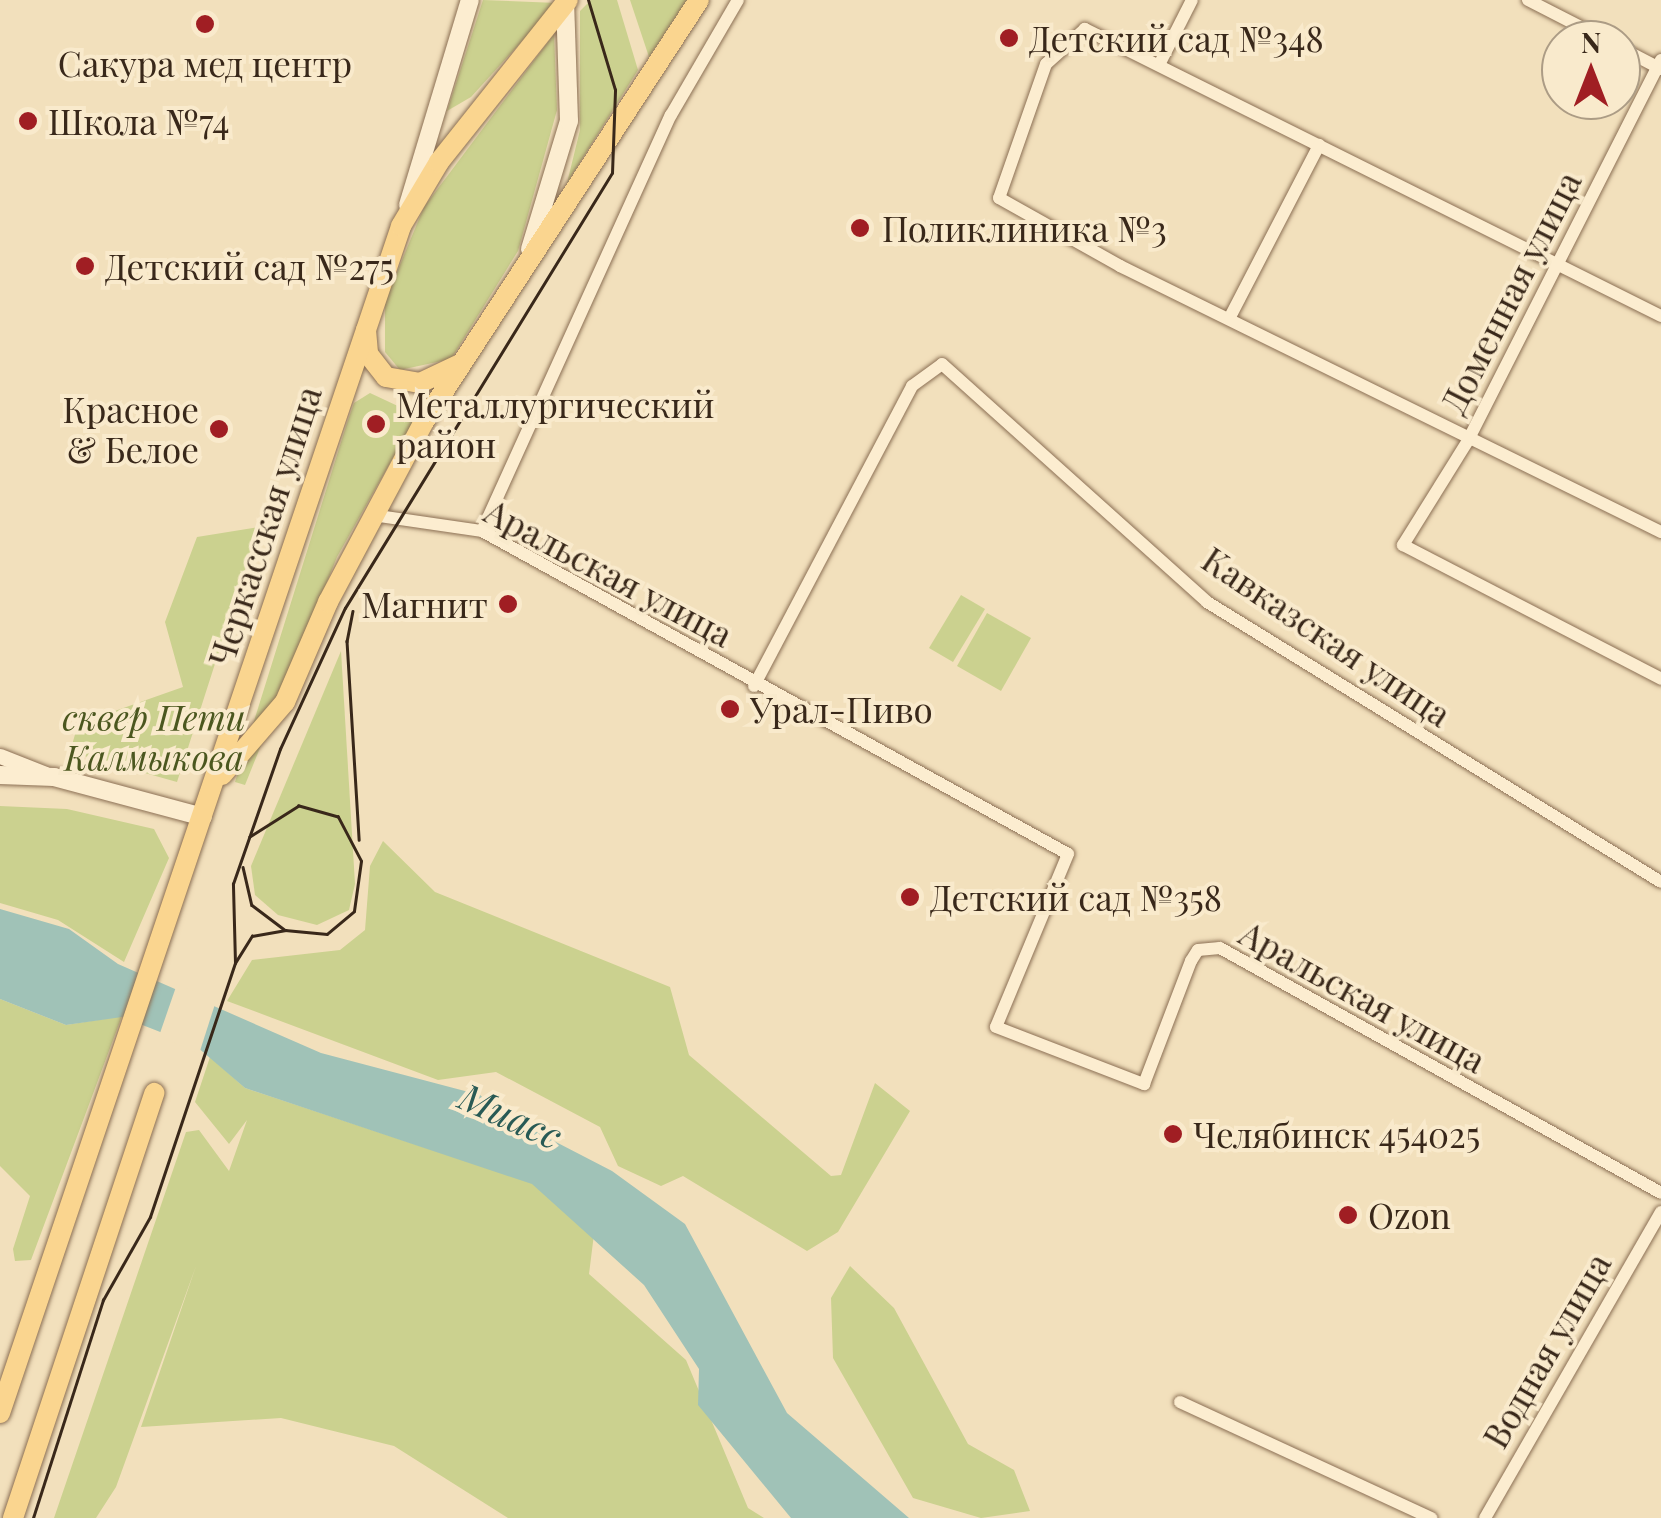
<!DOCTYPE html>
<html>
<head>
<meta charset="utf-8">
<style>
  body { margin:0 }
  #map { position:relative; width:1661px; height:1518px; overflow:hidden; background:#f2e0bc; font-family:"Playfair Display",serif }
  div>[style] { position:absolute }
  [style*='--x'] { left:calc(var(--x)*1px); top:calc(var(--y)*1px); width:calc(var(--w)*1px); rotate:calc(var(--a)*1deg) }
  .green>* { inset:0; background:#cbd18f }
  .water>* { inset:0; background:#a0c2b7 }
  .pier>* { inset:0; background:#f2e0bc }
  .roads { filter:drop-shadow(0 0 2px #8b6f54) drop-shadow(0 0 2px #8b6f54) }
  .minor>* { height:12px; margin:-6px; padding:0 6px; transform-origin:6px; border-radius:6px; background:#fcedd0 }
  .tertiary>* { height:15px; margin:-7.5px; padding:0 7.5px; transform-origin:7.5px; border-radius:7.5px; background:#fcedd0 }
  .secondary>* { height:18px; margin:-9px; padding:0 9px; transform-origin:9px; border-radius:9px; background:#fcedd0 }
  .primary>* { height:20px; margin:-10px; padding:0 10px; transform-origin:10px; border-radius:10px; background:#fad58f }
  .tram>* { height:2.5px; margin:-1.25px; padding:0 1.25px; transform-origin:1.25px; border-radius:1.25px; background:#39281a }
  .dots>* { width:28px; height:28px; translate:-50% -50%; box-sizing:border-box; border:5px solid #f9eacc; border-radius:50% }
  span { translate:-50% -50%; white-space:nowrap; text-align:center; line-height:1.15; -webkit-text-stroke:8px #f9eacc; paint-order:stroke }
  .poi-label { font-size:35px; color:#39281a }
  .left { translate:0 -50%; text-align:left }
  .right { translate:-100% -50%; text-align:right }
  .street-label { font-size:35px; color:#39281a }
  .park-label { font-size:35px; color:#4b571f; font-style:italic }
  .water-label { font-size:38px; color:#285a55; font-style:italic }
  .north { position:absolute; left:1541px; top:20px; width:100px; height:100px; box-sizing:border-box; background:#f9eacc; border:2px solid #ac9c85; border-radius:50%; rotate:0deg; font-size:28px; font-weight:700; line-height:40px; text-align:center; color:#39281a }
  .north::after { content:''; display:block; margin:auto; width:35px; height:45px; background:#a01e23; clip-path:polygon(50% 0,100% 100%,50% 72%,0 100%) }
</style>
</head>
<body>
<div id="map">
  <div class="green">
    <div style="clip-path:polygon(483px 0,557px 3px,471px 97px,447px 111px)"></div>
    <div style="clip-path:polygon(591px 0,617px 0,638px 70px,567px 183px,580px 130px,580px 11px)"></div>
    <div style="clip-path:polygon(630px 0,687px 0,649px 57px)"></div>
    <div style="clip-path:polygon(554px 34px,557px 110px,518px 251px,451px 359px,400px 370px,385px 352px,385px 301px,424px 207px)"></div>
    <div style="clip-path:polygon(370px 393px,417px 415px,337px 557px,245px 785px,235px 782px,347px 423px,354px 403px)"></div>
    <div style="clip-path:polygon(259px 527px,177px 782px,70px 752px,78px 724px,183px 687px,165px 622px,197px 537px)"></div>
    <div style="clip-path:polygon(961px 595px,985px 609px,953px 662px,929px 648px)"></div>
    <div style="clip-path:polygon(987px 613px,1031px 638px,1001px 691px,957px 666px)"></div>
    <div style="clip-path:polygon(341px 651px,355px 884px,349px 910px,317px 925px,278px 915px,255px 895px,251px 866px)"></div>
    <div style="clip-path:polygon(0 806px,67px 809px,154px 829px,169px 858px,124px 962px,58px 920px,0 903px)"></div>
    <div style="clip-path:polygon(383px 841px,435px 892px,670px 987px,689px 1055px,831px 1176px,841px 1175px,875px 1083px,910px 1111px,838px 1232px,807px 1251px,683px 1176px,661px 1186px,618px 1166px,600px 1127px,496px 1072px,438px 1080px,227px 1001px,252px 960px,340px 950px,365px 930px,370px 866px)"></div>
    <div style="clip-path:polygon(0 999px,66px 1025px,122px 1016px,31px 1260px,15px 1261px,13px 1249px,30px 1196px,0 1166px)"></div>
    <div style="clip-path:polygon(210px 1057px,245px 1088px,532px 1183px,594px 1234px,589px 1274px,686px 1360px,748px 1508px,764px 1518px,508px 1518px,394px 1446px,281px 1418px,141px 1427px,196px 1266px,116px 1487px,96px 1518px,54px 1518px,186px 1132px,199px 1130px,229px 1171px,247px 1120px,229px 1144px,195px 1102px)"></div>
    <div style="clip-path:polygon(850px 1266px,894px 1308px,968px 1444px,1014px 1470px,1030px 1511px,981px 1518px,913px 1498px,833px 1358px,831px 1298px)"></div>
  </div>
  <div class="water">
    <div style="clip-path:polygon(0 909px,69px 929px,118px 964px,321px 1053px,480px 1095px,498px 1112px,612px 1171px,685px 1224px,787px 1413px,909px 1518px,791px 1518px,698px 1405px,699px 1369px,644px 1285px,532px 1184px,245px 1088px,196px 1046px,122px 1017px,66px 1025px,0 999px)"></div>
  </div>
  <div class="pier">
    <div style="clip-path:polygon(177px 984px,216px 1001px,199px 1054px,159px 1036px)"></div>
  </div>
  <div class="roads">
    <div class="minor">
      <div style="--x:1528;--y:0;--w:88;--a:27.1"></div>
      <div style="--x:1621;--y:48;--w:45;--a:27.7"></div>
      <div style="--x:1661;--y:60;--w:425;--a:116.9"></div>
      <div style="--x:1469;--y:439;--w:125;--a:121.9"></div>
      <div style="--x:1403;--y:545;--w:291;--a:27.4"></div>
      <div style="--x:1161;--y:61;--w:68;--a:-63.1"></div>
      <div style="--x:1661;--y:316;--w:644;--a:-153.51"></div>
      <div style="--x:1085;--y:29;--w:52;--a:138.1"></div>
      <div style="--x:1046;--y:64;--w:142;--a:109.3"></div>
      <div style="--x:999;--y:198;--w:139;--a:29.3"></div>
      <div style="--x:1120;--y:266;--w:603;--a:26.18"></div>
      <div style="--x:1230;--y:317;--w:194;--a:-62.6"></div>
      <div style="--x:372;--y:515;--w:111;--a:8.3"></div>
      <div style="--x:482;--y:531;--w:669;--a:28.86"></div>
      <div style="--x:1068;--y:854;--w:187;--a:112.6"></div>
      <div style="--x:996;--y:1027;--w:159;--a:21.1"></div>
      <div style="--x:1144;--y:1084;--w:132;--a:-69.1"></div>
      <div style="--x:1191;--y:961;--w:13;--a:-58"></div>
      <div style="--x:1198;--y:950;--w:22;--a:-5"></div>
      <div style="--x:1220;--y:948;--w:504;--a:29.05"></div>
      <div style="--x:482;--y:531;--w:457;--a:-65.6"></div>
      <div style="--x:671;--y:115;--w:133;--a:-59.8"></div>
      <div style="--x:754;--y:686;--w:339;--a:-62.2"></div>
      <div style="--x:912;--y:386;--w:37;--a:-36"></div>
      <div style="--x:942;--y:364;--w:356;--a:41.9"></div>
      <div style="--x:1207;--y:602;--w:533;--a:31.66"></div>
      <div style="--x:1180;--y:1402;--w:277;--a:24.8"></div>
      <div style="--x:1485;--y:1518;--w:353;--a:-60.1"></div>
    </div>
    <div class="tertiary">
      <div style="--x:0;--y:756;--w:49;--a:21.4"></div>
    </div>
    <div class="secondary">
      <div style="--x:408;--y:205;--w:214;--a:-73.2"></div>
      <div style="--x:530;--y:249;--w:134;--a:-73.1"></div>
      <div style="--x:569;--y:121;--w:121;--a:-91.9"></div>
      <div style="--x:0;--y:775;--w:54;--a:2.1"></div>
      <div style="--x:54;--y:777;--w:154;--a:15"></div>
    </div>
    <div class="primary">
      <div style="--x:366;--y:330;--w:24;--a:85"></div>
      <div style="--x:368;--y:354;--w:29;--a:52"></div>
      <div style="--x:386;--y:377;--w:35;--a:10"></div>
      <div style="--x:420;--y:383;--w:42;--a:-25.3"></div>
      <div style="--x:222;--y:775;--w:96;--a:-49.2"></div>
      <div style="--x:285;--y:702;--w:109;--a:-66.7"></div>
      <div style="--x:328;--y:602;--w:203;--a:-62"></div>
      <div style="--x:423;--y:423;--w:505;--a:-56.88"></div>
      <div style="--x:0;--y:1413;--w:1253;--a:-71.33"></div>
      <div style="--x:401;--y:226;--w:74;--a:-59.3"></div>
      <div style="--x:439;--y:162;--w:207;--a:-51.5"></div>
      <div style="--x:13;--y:1518;--w:448;--a:-71.6"></div>
    </div>
  </div>
  <div class="tram">
    <div style="--x:353;--y:611;--w:31;--a:101"></div>
    <div style="--x:347;--y:641;--w:199;--a:86.5"></div>
    <div style="--x:243;--y:867;--w:39;--a:77"></div>
    <div style="--x:252;--y:905;--w:41;--a:37.1"></div>
    <div style="--x:285;--y:930;--w:42;--a:5.4"></div>
    <div style="--x:327;--y:934;--w:35;--a:-40"></div>
    <div style="--x:354;--y:911;--w:50;--a:-82"></div>
    <div style="--x:361;--y:861;--w:50;--a:-117.6"></div>
    <div style="--x:338;--y:817;--w:41;--a:-164.2"></div>
    <div style="--x:299;--y:806;--w:58;--a:147.7"></div>
    <div style="--x:235;--y:963;--w:79;--a:-91.5"></div>
    <div style="--x:233;--y:884;--w:143;--a:-70.8"></div>
    <div style="--x:280;--y:749;--w:155;--a:-65.3"></div>
    <div style="--x:345;--y:608;--w:510;--a:-58.46"></div>
    <div style="--x:612;--y:173;--w:83;--a:-87.9"></div>
    <div style="--x:615;--y:90;--w:94;--a:-106.7"></div>
    <div style="--x:33;--y:1518;--w:229;--a:-72.2"></div>
    <div style="--x:103;--y:1300;--w:95;--a:-60.5"></div>
    <div style="--x:150;--y:1217;--w:268;--a:-71.5"></div>
    <div style="--x:235;--y:963;--w:32;--a:-58"></div>
    <div style="--x:252;--y:936;--w:34;--a:-10"></div>
  </div>
  <div class="dots">
    <div style="left:205px;top:24px;background:#a01e23"></div>
    <div style="left:1009px;top:38px;background:#a01e23"></div>
    <div style="left:28px;top:121px;background:#a01e23"></div>
    <div style="left:860px;top:228px;background:#a01e23"></div>
    <div style="left:85px;top:266px;background:#a01e23"></div>
    <div style="left:376px;top:424px;background:#a01e23"></div>
    <div style="left:219px;top:429px;background:#a01e23"></div>
    <div style="left:508px;top:604px;background:#a01e23"></div>
    <div style="left:730px;top:709px;background:#a01e23"></div>
    <div style="left:910px;top:897px;background:#a01e23"></div>
    <div style="left:1173px;top:1134px;background:#a01e23"></div>
    <div style="left:1348px;top:1215px;background:#a01e23"></div>
  </div>
  <div class="poi-label">
    <span class="left" style="left:1029px;top:38px">Детский сад №348</span>
    <span style="left:205px;top:63px">Сакура мед центр</span>
    <span class="left" style="left:48px;top:121px">Школа №74</span>
    <span class="left" style="left:882px;top:228px">Поликлиника №3</span>
    <span class="left" style="left:105px;top:266px">Детский сад №275</span>
    <span class="left" style="left:396px;top:424px">Металлургический<br>район</span>
    <span class="right" style="left:199px;top:429px">Красное<br>&amp; Белое</span>
    <span class="right" style="left:488px;top:604px">Магнит</span>
    <span class="left" style="left:750px;top:709px">Урал-Пиво</span>
    <span class="left" style="left:930px;top:897px">Детский сад №358</span>
    <span class="left" style="left:1193px;top:1134px">Челябинск 454025</span>
    <span class="left" style="left:1368px;top:1215px">Ozon</span>
  </div>
  <div class="street-label">
    <span style="left:1510px;top:292px;rotate:-63deg">Доменная улица</span>
    <span style="left:264px;top:526px;rotate:-72deg">Черкасская улица</span>
    <span style="left:609px;top:572px;rotate:28deg">Аральская улица</span>
    <span style="left:1327px;top:636px;rotate:34deg">Кавказская улица</span>
    <span style="left:1363px;top:996px;rotate:29deg">Аральская улица</span>
    <span style="left:1546px;top:1350px;rotate:-60deg">Водная улица</span>
  </div>
  <div class="park-label">
    <span style="left:154px;top:737px">сквер Пети<br>Калмыкова</span>
  </div>
  <div class="water-label">
    <span style="left:511px;top:1115px;rotate:24deg">Миасс</span>
  </div>
  <div class="north">N</div>
</div>
</body>
</html>
